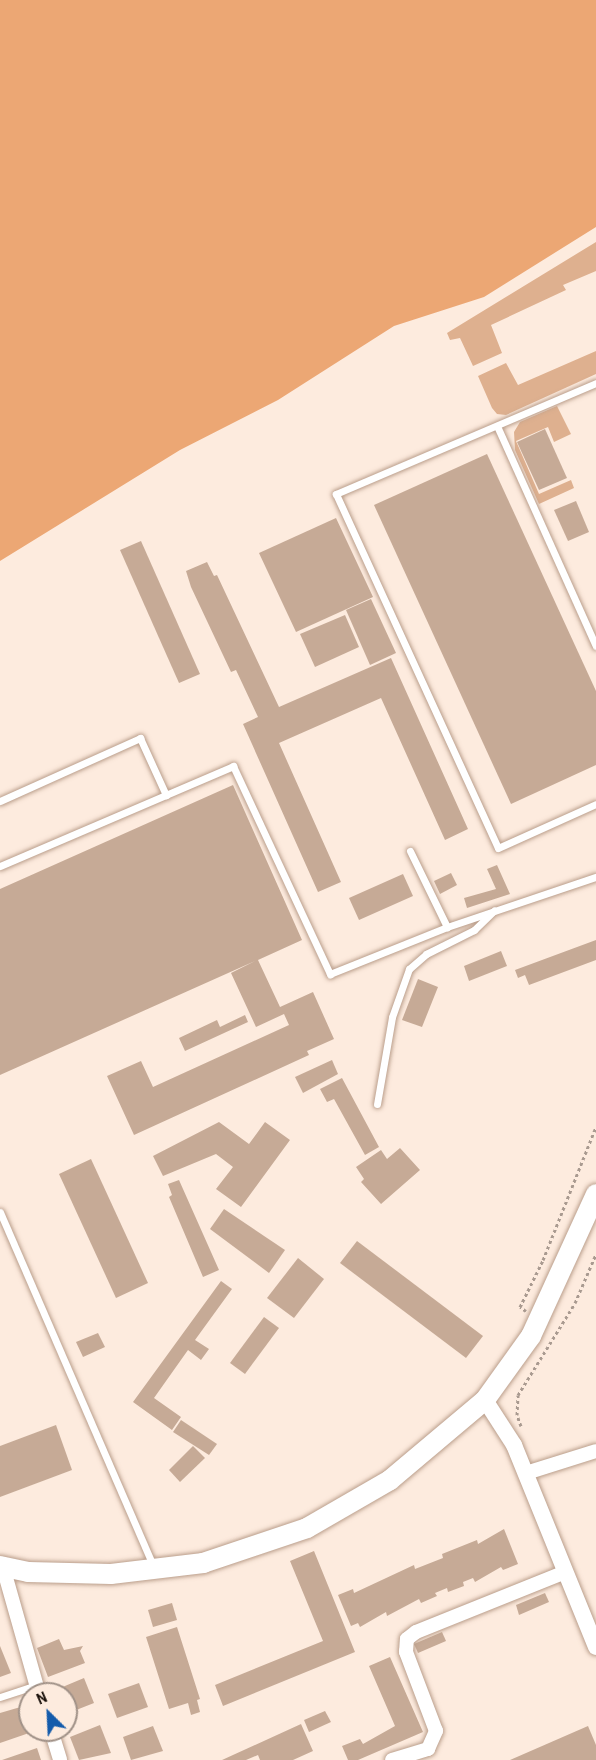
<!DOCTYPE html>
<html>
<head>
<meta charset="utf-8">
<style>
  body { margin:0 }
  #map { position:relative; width:596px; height:1760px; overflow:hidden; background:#fdebde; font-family:"Archivo Narrow",sans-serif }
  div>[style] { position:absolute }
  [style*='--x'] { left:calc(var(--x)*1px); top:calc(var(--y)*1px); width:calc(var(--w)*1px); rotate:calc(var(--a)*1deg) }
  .green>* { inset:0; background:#deb08f }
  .water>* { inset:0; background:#eca774 }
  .building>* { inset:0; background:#c6aa96 }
  .path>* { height:3px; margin-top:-1.5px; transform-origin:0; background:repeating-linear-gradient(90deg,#a99a90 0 3px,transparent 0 6px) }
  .roads { filter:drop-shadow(0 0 2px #ba9e8b) drop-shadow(0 0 2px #ba9e8b) }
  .service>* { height:7px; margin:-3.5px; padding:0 3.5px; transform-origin:3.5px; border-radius:3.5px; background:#fff }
  .minor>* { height:14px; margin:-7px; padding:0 7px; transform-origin:7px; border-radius:7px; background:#fff }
  .tertiary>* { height:16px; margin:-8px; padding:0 8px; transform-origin:8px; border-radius:8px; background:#fff }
  .secondary>* { height:20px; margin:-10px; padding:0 10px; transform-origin:10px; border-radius:10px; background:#fff }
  span { translate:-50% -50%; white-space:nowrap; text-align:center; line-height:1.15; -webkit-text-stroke:4.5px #fdebde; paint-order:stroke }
  .north { position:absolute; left:18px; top:1682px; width:60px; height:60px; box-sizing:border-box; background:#fdebde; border:2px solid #a09187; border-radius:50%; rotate:336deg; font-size:16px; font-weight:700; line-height:24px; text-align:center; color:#140b05 }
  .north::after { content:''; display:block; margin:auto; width:21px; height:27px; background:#145bab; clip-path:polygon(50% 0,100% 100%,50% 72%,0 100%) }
</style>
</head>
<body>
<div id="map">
  <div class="green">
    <div style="clip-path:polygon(596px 242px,596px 271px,563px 285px,566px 290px,491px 325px,502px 353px,473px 366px,460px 338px,450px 340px,447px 333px)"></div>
    <div style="clip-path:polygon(596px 351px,596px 374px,506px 415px,497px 414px,492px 408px,478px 376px,506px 363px,518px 385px)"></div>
    <div style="clip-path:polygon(557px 406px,571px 434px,554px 442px,548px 427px,516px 441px,539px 494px,571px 480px,574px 488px,539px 504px,515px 450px,514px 432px,520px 422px)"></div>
  </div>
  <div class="water">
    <div style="clip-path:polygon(0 0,596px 0,596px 227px,484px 297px,394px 326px,278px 400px,180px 450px,0 561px)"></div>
  </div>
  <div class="building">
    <div style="clip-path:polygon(545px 429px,567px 478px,539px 490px,517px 442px)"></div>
    <div style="clip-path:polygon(487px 454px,596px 691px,596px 765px,511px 804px,374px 505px)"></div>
    <div style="clip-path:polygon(576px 501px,589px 532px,568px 541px,554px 510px)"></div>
    <div style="clip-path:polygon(336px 518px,373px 597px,296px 632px,259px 553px)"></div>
    <div style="clip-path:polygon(141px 541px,200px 674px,179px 683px,120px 550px)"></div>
    <div style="clip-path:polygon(207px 562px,214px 576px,217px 575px,279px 707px,391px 658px,468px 829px,445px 840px,381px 698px,279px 743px,341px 882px,318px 892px,243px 724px,258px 717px,236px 670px,231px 672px,191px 587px,186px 571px)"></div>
    <div style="clip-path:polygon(371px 599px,396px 653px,370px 665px,346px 610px)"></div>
    <div style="clip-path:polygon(345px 615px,359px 647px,315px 667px,300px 634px)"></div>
    <div style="clip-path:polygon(233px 785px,302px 940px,258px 960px,280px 1007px,313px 992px,334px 1039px,307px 1051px,309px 1055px,134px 1135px,107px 1076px,141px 1061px,153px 1087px,289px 1025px,284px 1014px,256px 1027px,231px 973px,255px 961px,0 1075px,0 889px)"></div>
    <div style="clip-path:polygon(497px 865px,510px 894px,467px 908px,464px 898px,496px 889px,487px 869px)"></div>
    <div style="clip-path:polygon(451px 873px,457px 885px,440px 894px,434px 881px)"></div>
    <div style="clip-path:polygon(403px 874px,413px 896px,359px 920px,349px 898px)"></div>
    <div style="clip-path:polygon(596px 940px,596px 960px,529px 985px,525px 975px,518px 978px,515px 970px)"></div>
    <div style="clip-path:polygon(501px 951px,507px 966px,469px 981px,464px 966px)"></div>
    <div style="clip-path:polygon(418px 979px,438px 987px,422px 1027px,402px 1020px)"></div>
    <div style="clip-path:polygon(245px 1015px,248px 1022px,185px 1051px,179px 1038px,217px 1020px,220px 1027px)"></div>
    <div style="clip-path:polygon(332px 1060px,338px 1074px,303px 1093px,295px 1077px)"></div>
    <div style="clip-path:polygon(342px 1078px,379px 1147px,365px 1155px,334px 1099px,327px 1102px,320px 1089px)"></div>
    <div style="clip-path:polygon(219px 1122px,249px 1144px,265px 1122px,290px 1140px,241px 1207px,216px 1189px,233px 1167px,216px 1154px,163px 1176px,153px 1156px)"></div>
    <div style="clip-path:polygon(400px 1148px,420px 1170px,381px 1204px,361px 1182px,364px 1179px,356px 1167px,381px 1150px,387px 1159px)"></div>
    <div style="clip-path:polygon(91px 1159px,148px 1283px,116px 1298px,59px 1174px)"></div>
    <div style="clip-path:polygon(179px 1180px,219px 1270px,203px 1277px,169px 1197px,172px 1195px,168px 1184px)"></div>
    <div style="clip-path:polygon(224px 1209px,285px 1250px,269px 1273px,210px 1229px)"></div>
    <div style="clip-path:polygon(357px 1241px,483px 1336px,466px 1358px,340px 1263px)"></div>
    <div style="clip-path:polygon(298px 1258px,324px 1279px,294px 1318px,267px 1298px)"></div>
    <div style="clip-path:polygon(221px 1281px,232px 1289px,195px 1340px,209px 1349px,201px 1360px,188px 1350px,154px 1398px,181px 1417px,172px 1430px,133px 1402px)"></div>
    <div style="clip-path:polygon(264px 1317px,279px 1328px,245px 1374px,230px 1363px)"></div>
    <div style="clip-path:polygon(98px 1333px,105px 1347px,83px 1357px,76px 1342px)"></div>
    <div style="clip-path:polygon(181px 1420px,217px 1444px,209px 1455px,173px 1432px)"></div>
    <div style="clip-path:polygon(56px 1425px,72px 1470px,0 1497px,0 1446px)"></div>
    <div style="clip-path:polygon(193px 1446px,205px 1458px,180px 1482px,169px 1470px)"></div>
    <div style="clip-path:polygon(504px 1529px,518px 1564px,503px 1570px,501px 1567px,475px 1582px,473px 1578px,463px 1582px,464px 1586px,448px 1592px,447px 1588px,435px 1593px,437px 1596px,421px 1603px,419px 1599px,387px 1616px,386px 1612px,360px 1627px,358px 1623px,351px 1626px,338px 1595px,353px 1589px,354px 1593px,414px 1565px,415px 1569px,443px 1558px,442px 1554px,477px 1540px,478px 1544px)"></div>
    <div style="clip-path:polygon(314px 1551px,355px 1652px,223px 1706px,215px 1685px,323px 1641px,290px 1561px)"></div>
    <div style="clip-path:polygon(545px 1593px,549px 1602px,519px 1615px,516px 1605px)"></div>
    <div style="clip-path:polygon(172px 1603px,177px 1620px,153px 1627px,148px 1610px)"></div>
    <div style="clip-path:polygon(177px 1627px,200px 1699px,197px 1700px,200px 1712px,191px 1715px,188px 1703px,169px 1709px,146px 1637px)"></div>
    <div style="clip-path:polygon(442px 1632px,446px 1641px,418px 1653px,414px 1644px)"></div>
    <div style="clip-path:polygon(59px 1639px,64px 1650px,83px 1646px,80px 1651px,85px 1663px,48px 1677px,37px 1648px)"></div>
    <div style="clip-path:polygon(0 1646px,11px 1673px,0 1677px)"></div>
    <div style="clip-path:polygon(390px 1657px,423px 1732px,358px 1760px,348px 1760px,342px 1746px,360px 1739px,363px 1744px,395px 1726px,369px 1666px)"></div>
    <div style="clip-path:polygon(84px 1678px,94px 1703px,66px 1714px,66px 1694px,54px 1694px,53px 1691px)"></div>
    <div style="clip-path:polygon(139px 1683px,148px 1707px,117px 1718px,108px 1694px)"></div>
    <div style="clip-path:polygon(24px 1706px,32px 1732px,0 1743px,0 1713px)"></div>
    <div style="clip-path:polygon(325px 1711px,331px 1722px,309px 1732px,304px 1720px)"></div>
    <div style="clip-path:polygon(301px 1724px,313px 1751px,293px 1760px,260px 1760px,258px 1755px,246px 1760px,222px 1760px)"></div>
    <div style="clip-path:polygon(100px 1725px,111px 1753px,79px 1760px,70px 1737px)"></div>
    <div style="clip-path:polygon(153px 1726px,163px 1751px,131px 1760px,123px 1737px)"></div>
    <div style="clip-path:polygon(588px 1726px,596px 1745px,596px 1760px,510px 1760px)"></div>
    <div style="clip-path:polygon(37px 1748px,41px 1760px,2px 1760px)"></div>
  </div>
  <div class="path">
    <div style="--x:526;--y:1311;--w:7;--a:-146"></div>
    <div style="--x:520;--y:1307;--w:52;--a:-63.9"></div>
    <div style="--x:543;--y:1260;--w:143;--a:-68.3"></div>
    <div style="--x:521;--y:1426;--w:12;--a:-110"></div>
    <div style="--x:517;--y:1415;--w:20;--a:-87"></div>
    <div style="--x:518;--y:1395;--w:108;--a:-58.2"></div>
    <div style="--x:575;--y:1303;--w:53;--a:-66.8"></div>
  </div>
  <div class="roads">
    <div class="service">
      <div style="--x:596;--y:383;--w:283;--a:156.9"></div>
      <div style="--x:336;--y:494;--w:389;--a:65.4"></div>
      <div style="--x:498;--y:848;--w:107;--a:-24.2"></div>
      <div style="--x:497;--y:426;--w:241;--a:65.8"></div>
      <div style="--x:0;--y:801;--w:154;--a:-24.2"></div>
      <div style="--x:140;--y:738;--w:63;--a:65.5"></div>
      <div style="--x:410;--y:851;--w:85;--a:64"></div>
      <div style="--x:447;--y:927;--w:157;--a:-18.6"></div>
      <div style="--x:0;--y:866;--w:254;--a:-23.2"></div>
      <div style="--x:233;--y:766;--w:230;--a:65"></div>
      <div style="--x:330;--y:974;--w:126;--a:-21.9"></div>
      <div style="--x:377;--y:1104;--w:88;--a:-80.2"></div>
      <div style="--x:392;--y:1017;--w:51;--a:-70.5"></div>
      <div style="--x:409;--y:969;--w:23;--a:-41"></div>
      <div style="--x:426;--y:954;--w:54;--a:-26.6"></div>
      <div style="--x:474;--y:930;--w:28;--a:-44"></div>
      <div style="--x:0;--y:1212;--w:386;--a:66.6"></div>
      <div style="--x:0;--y:1697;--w:39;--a:-18"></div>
    </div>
    <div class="minor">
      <div style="--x:526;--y:1473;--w:73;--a:-17.4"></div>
      <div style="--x:3;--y:1567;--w:132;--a:74.2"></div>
      <div style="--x:51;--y:1730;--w:31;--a:73"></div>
      <div style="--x:392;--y:1760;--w:38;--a:-17"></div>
      <div style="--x:428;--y:1749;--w:20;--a:-66"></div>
      <div style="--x:436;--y:1731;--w:85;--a:-110.8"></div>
      <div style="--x:406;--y:1652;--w:13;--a:-86"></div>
      <div style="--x:407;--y:1639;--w:11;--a:-38"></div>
      <div style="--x:416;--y:1632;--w:161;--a:-21.9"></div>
    </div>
    <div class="tertiary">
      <div style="--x:485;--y:1400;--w:54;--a:57.2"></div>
      <div style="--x:514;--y:1445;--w:218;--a:67.9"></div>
    </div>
    <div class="secondary">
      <div style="--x:0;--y:1566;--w:29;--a:12"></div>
      <div style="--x:28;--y:1572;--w:83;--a:1.4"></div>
      <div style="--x:111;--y:1574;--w:93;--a:-6.8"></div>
      <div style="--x:203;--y:1563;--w:110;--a:-18.6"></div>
      <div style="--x:307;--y:1528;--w:96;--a:-30"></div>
      <div style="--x:390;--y:1480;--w:124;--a:-40.1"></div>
      <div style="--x:485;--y:1400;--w:79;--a:-54.3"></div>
      <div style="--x:531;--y:1336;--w:156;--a:-65.4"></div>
    </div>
  </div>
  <div class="north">N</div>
</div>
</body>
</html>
